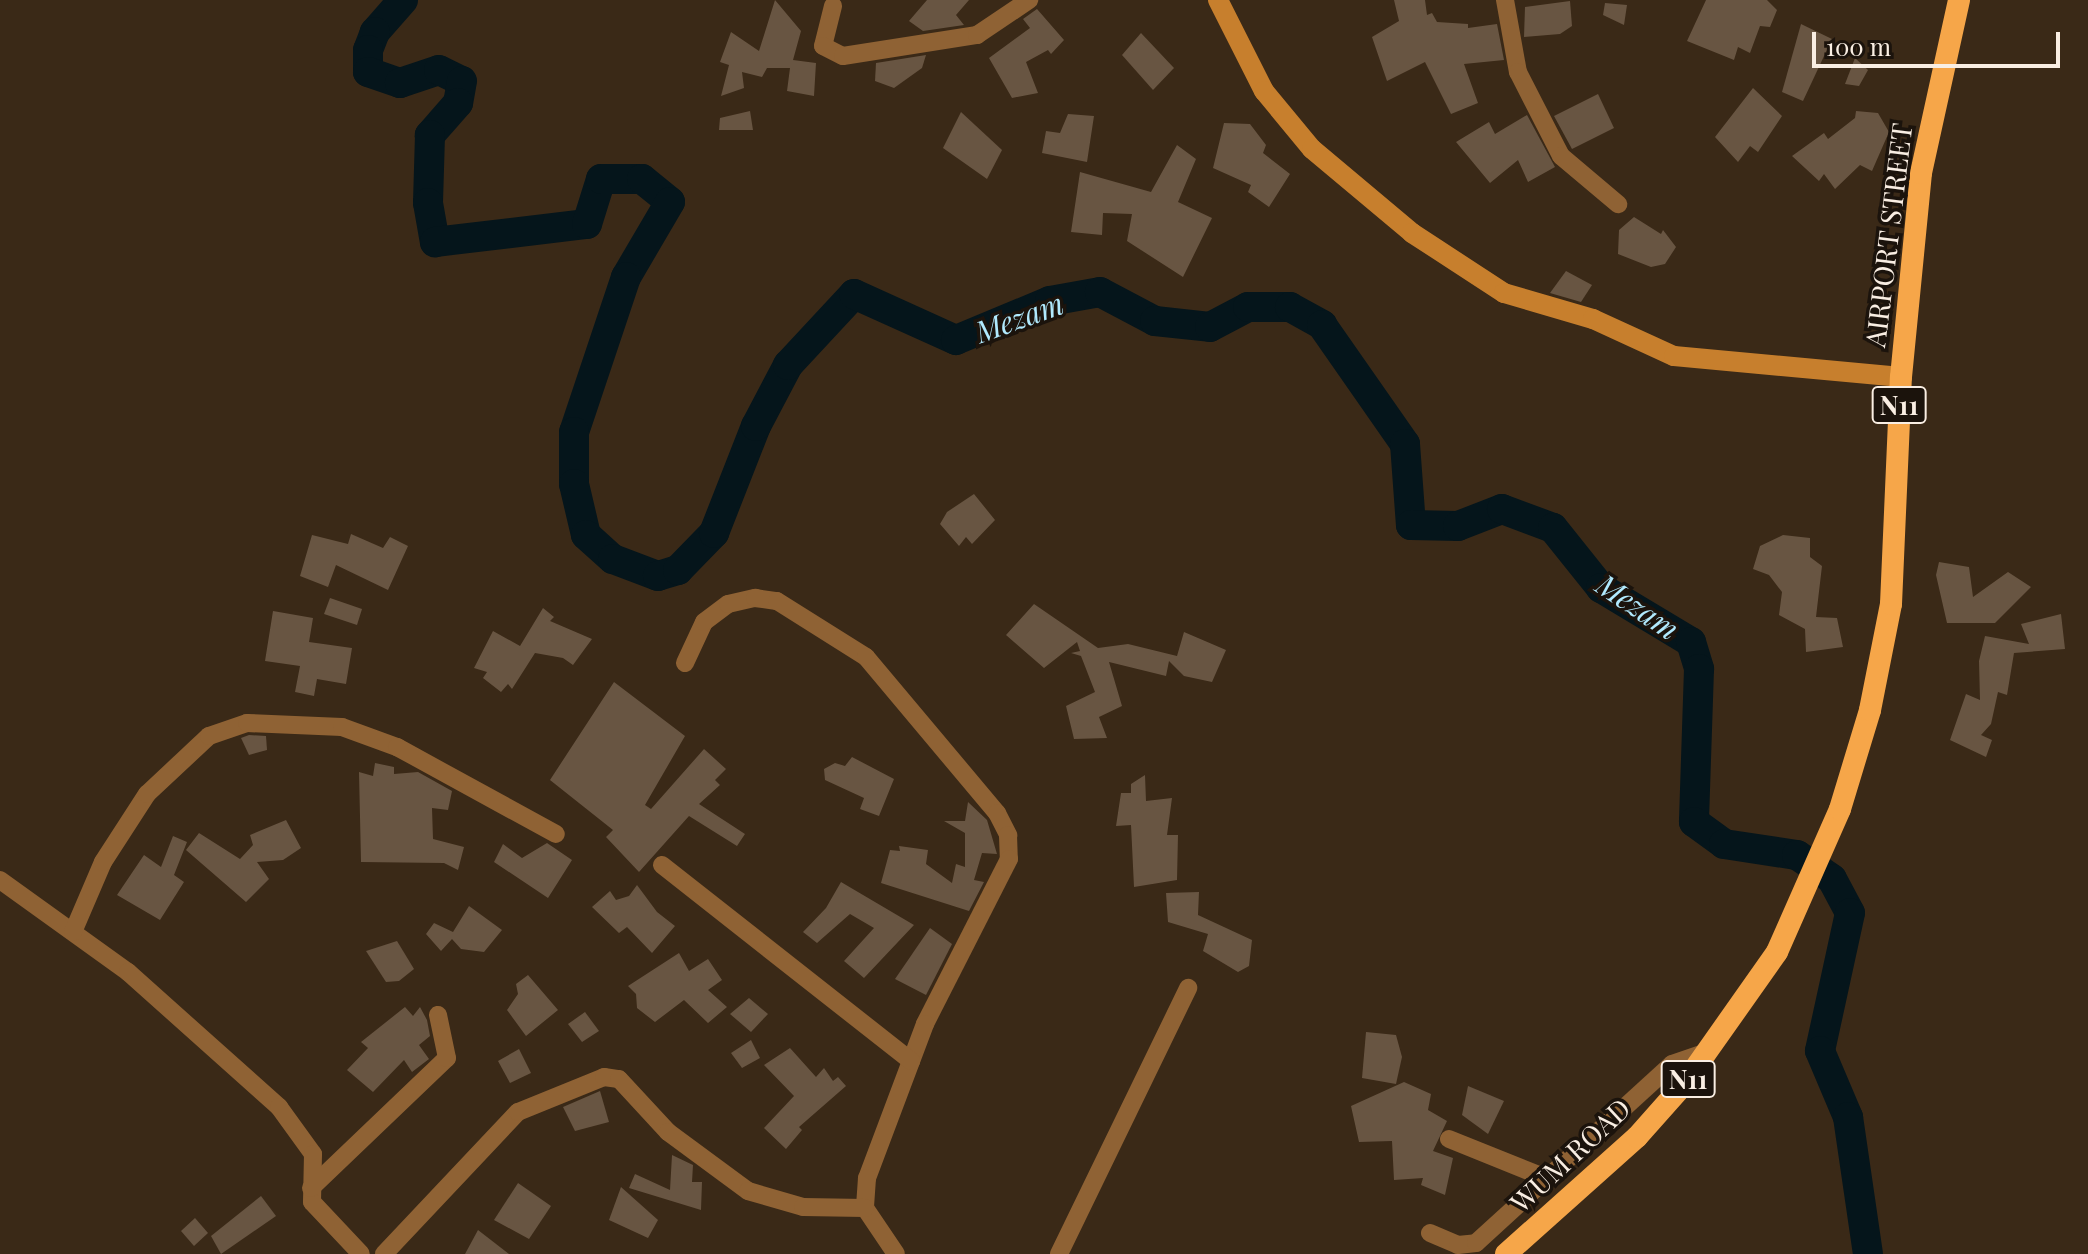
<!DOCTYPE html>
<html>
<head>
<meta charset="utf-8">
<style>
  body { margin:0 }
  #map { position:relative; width:2088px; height:1254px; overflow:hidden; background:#3a2917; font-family:"Playfair Display",serif }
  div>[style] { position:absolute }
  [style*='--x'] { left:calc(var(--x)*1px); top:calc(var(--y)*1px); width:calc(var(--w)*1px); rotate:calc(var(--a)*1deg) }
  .river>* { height:30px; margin:-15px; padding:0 15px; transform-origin:15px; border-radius:15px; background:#05151b }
  .building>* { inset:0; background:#685542 }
  .minor>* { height:18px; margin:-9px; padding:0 9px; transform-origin:9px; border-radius:9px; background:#8f6234 }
  .secondary>* { height:20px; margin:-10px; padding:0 10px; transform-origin:10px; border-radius:10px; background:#c77f2d }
  .trunk>* { height:22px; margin:-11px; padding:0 11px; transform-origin:11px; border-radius:11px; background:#f6a649 }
  span { translate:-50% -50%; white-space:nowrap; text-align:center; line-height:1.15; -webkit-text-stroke:7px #1b130c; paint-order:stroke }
  .shield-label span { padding:2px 6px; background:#1b130c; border:2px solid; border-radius:6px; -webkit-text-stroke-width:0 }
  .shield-label { font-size:26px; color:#f9eee3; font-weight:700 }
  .street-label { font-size:28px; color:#f9eee3 }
  .water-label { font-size:30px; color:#b1eafe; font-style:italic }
  .scale { position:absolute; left:1812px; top:32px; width:248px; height:36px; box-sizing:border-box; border:4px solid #f9eee3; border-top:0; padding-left:10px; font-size:24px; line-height:28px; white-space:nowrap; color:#f9eee3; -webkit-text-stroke:6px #1b130c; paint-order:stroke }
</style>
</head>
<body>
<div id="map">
  <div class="river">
    <div style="--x:403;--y:0;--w:43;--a:131.2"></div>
    <div style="--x:375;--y:32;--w:19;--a:111"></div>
    <div style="--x:368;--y:50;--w:22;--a:90"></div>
    <div style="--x:368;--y:72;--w:34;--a:19"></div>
    <div style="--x:400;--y:83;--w:41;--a:-18.4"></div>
    <div style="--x:439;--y:70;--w:25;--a:26"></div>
    <div style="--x:462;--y:81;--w:22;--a:100"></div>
    <div style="--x:458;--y:103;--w:43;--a:131.2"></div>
    <div style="--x:430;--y:135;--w:68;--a:91.7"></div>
    <div style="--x:428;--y:203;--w:40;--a:80"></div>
    <div style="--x:435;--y:242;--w:153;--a:-6.8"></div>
    <div style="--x:587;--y:224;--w:47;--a:-72.7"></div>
    <div style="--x:601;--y:179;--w:41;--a:0"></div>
    <div style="--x:642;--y:179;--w:36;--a:39"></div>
    <div style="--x:670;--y:202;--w:87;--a:120.4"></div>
    <div style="--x:626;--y:277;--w:163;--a:108.5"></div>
    <div style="--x:574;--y:432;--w:52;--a:90"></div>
    <div style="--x:574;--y:484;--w:52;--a:76.8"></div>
    <div style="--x:586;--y:535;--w:36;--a:42"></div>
    <div style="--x:613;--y:559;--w:48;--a:20.7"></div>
    <div style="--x:658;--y:576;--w:21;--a:-17"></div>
    <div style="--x:678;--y:570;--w:52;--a:-45.8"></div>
    <div style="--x:714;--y:533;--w:115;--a:-68.6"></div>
    <div style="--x:756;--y:426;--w:69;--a:-62.3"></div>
    <div style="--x:788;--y:365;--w:97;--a:-47.1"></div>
    <div style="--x:854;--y:294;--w:112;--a:24.3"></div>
    <div style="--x:956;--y:340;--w:102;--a:-22.5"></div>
    <div style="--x:1050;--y:301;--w:51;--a:-10.2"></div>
    <div style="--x:1100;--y:292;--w:62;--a:27.8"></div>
    <div style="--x:1155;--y:321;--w:55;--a:6.2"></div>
    <div style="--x:1210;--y:327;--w:43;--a:-27.8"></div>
    <div style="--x:1248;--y:307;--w:42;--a:0"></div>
    <div style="--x:1290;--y:307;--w:37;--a:29"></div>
    <div style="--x:1322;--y:325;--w:145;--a:55.1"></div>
    <div style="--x:1405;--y:444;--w:81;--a:85.8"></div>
    <div style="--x:1411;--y:525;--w:47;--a:1.2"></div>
    <div style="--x:1458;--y:526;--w:47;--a:-21.1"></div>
    <div style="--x:1502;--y:509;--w:54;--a:20.4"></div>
    <div style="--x:1553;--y:528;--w:77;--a:51.3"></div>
    <div style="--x:1601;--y:588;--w:105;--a:31"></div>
    <div style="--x:1691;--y:642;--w:28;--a:73"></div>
    <div style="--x:1699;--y:669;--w:153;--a:91.9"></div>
    <div style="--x:1694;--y:822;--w:37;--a:36"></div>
    <div style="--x:1724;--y:844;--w:74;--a:8.6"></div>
    <div style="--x:1797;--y:855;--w:42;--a:34.4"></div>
    <div style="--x:1832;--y:879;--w:38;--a:62"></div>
    <div style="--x:1850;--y:913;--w:141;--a:102.3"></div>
    <div style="--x:1820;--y:1051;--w:72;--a:67"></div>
    <div style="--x:1848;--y:1117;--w:138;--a:81.7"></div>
  </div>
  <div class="building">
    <div style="clip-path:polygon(775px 0,801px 31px,793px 60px,816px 63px,814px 96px,787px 91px,790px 68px,767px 68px,762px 77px,742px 72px,744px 88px,721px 96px,729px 65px,720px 62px,731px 32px,759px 51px)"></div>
    <div style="clip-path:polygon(927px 0,969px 0,956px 15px,964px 25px,923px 31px,909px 21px)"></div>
    <div style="clip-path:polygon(1394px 0,1425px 0,1427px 15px,1432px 13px,1437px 22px,1468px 24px,1468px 28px,1497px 24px,1504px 60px,1464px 64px,1478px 103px,1451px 114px,1425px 62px,1387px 81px,1372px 37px,1399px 21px)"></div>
    <div style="clip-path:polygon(1706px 0,1767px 0,1777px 10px,1770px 27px,1760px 26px,1750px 53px,1738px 47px,1734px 60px,1687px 41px)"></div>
    <div style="clip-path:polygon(1570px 1px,1572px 26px,1560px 34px,1524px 37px,1525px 7px)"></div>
    <div style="clip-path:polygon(1605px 3px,1627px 5px,1624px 25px,1603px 15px)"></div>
    <div style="clip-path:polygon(1037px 9px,1064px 40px,1051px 54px,1048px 50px,1026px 62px,1038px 93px,1012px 98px,989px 58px,1030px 28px,1023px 19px)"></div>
    <div style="clip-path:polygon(1801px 24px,1832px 39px,1803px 101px,1782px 92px)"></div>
    <div style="clip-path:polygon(1141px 33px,1174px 68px,1153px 90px,1122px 55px)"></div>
    <div style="clip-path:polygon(926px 55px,922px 68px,894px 88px,875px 81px,876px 63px)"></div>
    <div style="clip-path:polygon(1855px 58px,1868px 70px,1859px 86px,1845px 84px)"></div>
    <div style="clip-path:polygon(1753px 88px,1782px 116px,1758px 152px,1750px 146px,1738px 162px,1715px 137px)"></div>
    <div style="clip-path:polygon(1598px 94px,1614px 128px,1572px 149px,1554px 116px)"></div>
    <div style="clip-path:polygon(750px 111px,753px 130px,719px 130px,720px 118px)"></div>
    <div style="clip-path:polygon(1856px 111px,1878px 113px,1889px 132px,1872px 171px,1860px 165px,1835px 189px,1824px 174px,1819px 181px,1792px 156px,1824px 133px,1828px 139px,1855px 118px)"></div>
    <div style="clip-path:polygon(961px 112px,1002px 150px,987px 179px,943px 148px)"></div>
    <div style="clip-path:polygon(1068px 114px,1094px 116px,1087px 162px,1042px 153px,1046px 131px,1060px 133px)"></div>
    <div style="clip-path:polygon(1527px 115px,1555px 167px,1528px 182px,1518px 160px,1490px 183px,1456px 142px,1489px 122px,1495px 134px)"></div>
    <div style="clip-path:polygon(1224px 123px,1250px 124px,1266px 145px,1263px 153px,1290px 174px,1269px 207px,1248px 192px,1251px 185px,1213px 168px)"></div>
    <div style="clip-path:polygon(1177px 145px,1196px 159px,1178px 202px,1212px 218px,1183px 277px,1127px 241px,1132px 214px,1103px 213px,1102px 235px,1071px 232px,1080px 172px,1151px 192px)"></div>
    <div style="clip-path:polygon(1634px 217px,1661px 234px,1663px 230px,1676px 247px,1665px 264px,1651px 267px,1618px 254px,1619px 230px)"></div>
    <div style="clip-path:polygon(1566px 271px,1592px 285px,1581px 302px,1550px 293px)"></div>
    <div style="clip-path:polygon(974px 494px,995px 520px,972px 544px,966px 537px,959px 546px,940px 524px,947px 512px)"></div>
    <div style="clip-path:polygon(351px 534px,383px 548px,390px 537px,408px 546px,388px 590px,336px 565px,328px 587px,300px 576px,312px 535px,348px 544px)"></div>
    <div style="clip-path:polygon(1783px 535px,1810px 538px,1810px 557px,1822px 566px,1816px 617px,1837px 618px,1843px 647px,1806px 652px,1805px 629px,1779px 615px,1782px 592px,1769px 575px,1753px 569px,1760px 546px)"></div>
    <div style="clip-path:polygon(1939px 562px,1969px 567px,1973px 597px,2008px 572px,2031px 587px,1995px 623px,1947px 623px,1936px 575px)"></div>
    <div style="clip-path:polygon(330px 598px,362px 609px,357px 625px,324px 614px)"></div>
    <div style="clip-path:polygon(1034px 604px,1098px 648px,1128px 644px,1177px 656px,1184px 632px,1226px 650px,1212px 682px,1184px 676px,1169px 661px,1166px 676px,1109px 662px,1122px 706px,1099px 717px,1107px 738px,1074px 739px,1066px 706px,1095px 692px,1081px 656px,1071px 653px,1080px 651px,1077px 642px,1044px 668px,1006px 635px)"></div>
    <div style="clip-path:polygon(543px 608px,554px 617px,550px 621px,592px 639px,573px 665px,563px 658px,535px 653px,512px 689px,508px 684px,501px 692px,483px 678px,487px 672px,474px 668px,493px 631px,520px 646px)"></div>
    <div style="clip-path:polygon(273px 611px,313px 618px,309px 642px,352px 648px,346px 684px,317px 679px,314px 696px,295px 692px,300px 666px,265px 661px)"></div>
    <div style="clip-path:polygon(2061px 614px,2065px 649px,2014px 653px,2007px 695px,1998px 692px,1991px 724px,1981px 735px,1992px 740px,1986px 757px,1950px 740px,1966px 694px,1980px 700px,1979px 661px,1985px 636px,2029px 644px,2021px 624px)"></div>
    <div style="clip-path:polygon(614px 682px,685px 736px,645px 805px,651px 809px,704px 749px,726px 769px,715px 780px,720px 785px,699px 804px,745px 834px,737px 846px,689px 816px,639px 872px,606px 837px,613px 830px,550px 780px)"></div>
    <div style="clip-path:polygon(249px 735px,266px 736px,267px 750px,249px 755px,241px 738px)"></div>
    <div style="clip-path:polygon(852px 757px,894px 779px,879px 816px,860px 809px,864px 798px,825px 780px,824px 769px,835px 763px,845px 766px)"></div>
    <div style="clip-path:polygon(375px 763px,394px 767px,394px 774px,418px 772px,452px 791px,448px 810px,432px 808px,433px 839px,464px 847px,458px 870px,444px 863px,361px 862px,359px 772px,373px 776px)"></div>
    <div style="clip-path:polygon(1145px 775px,1146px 801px,1172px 798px,1167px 835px,1178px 835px,1177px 880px,1134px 887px,1131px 825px,1116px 826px,1121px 793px,1131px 793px,1131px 784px)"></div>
    <div style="clip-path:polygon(968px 802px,987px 820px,997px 854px,982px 853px,974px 880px,984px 882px,969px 911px,881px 883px,890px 850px,900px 851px,899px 846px,928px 850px,926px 864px,952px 883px,956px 864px,965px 867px,965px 833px,944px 821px,965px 821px)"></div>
    <div style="clip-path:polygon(286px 820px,301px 848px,283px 860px,257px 862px,269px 879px,246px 902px,186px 850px,199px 833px,240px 859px,253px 845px,250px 835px)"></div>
    <div style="clip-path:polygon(173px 836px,187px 842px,174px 875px,184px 882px,160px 920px,117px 895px,144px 855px,161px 867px)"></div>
    <div style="clip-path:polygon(547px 843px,572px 860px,548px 898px,494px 862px,503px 844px,522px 858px)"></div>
    <div style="clip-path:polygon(841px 882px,914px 925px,864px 978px,844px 961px,874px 928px,850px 914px,817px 943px,803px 932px,826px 908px)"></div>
    <div style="clip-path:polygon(637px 885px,657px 912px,675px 926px,652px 953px,627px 927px,619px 933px,592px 907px,610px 891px,616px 900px,629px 896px)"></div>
    <div style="clip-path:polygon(1199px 892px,1198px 915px,1252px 940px,1249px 966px,1238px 972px,1203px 951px,1208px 934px,1168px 922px,1166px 893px)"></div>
    <div style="clip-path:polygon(469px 906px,502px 930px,484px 952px,461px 949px,452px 939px,441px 951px,426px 934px,434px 923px,453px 932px)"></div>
    <div style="clip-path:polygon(930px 928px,952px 944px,926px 995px,895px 979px)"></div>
    <div style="clip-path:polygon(397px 941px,414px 969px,399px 981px,386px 982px,366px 951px)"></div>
    <div style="clip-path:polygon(679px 953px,689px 971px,708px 959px,722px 980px,708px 990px,727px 1007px,708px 1023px,684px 1000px,655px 1022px,637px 1008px,636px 994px,628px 986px)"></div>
    <div style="clip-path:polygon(528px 975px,558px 1010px,526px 1036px,507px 1010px,518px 994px,516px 984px)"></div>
    <div style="clip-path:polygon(749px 998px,768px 1014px,751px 1032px,730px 1014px)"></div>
    <div style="clip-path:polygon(405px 1007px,413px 1016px,420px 1007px,427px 1020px,430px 1036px,419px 1045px,429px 1059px,412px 1072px,404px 1060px,373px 1092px,347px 1070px,368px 1048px,361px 1042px)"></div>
    <div style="clip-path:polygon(585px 1012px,599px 1031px,582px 1042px,568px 1024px)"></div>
    <div style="clip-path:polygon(1366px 1032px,1396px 1035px,1402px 1057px,1396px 1084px,1362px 1078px)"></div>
    <div style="clip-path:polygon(751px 1040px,760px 1058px,742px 1068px,731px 1053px)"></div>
    <div style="clip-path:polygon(790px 1048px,816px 1077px,824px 1068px,833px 1081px,838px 1077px,846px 1086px,799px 1127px,802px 1130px,786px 1149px,764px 1128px,794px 1096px,764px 1065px)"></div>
    <div style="clip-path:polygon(519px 1049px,531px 1073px,510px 1083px,498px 1061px)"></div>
    <div style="clip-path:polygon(1404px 1082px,1431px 1094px,1428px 1110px,1447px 1121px,1433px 1151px,1453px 1158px,1445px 1195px,1421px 1185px,1423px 1178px,1394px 1180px,1392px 1141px,1359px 1142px,1351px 1106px)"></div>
    <div style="clip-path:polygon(1468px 1086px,1504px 1101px,1488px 1134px,1462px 1115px)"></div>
    <div style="clip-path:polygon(600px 1091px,609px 1122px,575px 1131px,563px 1107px)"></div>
    <div style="clip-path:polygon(672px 1155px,693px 1165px,692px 1182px,702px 1182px,701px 1210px,629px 1188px,635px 1174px,670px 1190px)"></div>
    <div style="clip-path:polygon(518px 1183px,551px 1206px,529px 1239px,494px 1220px)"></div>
    <div style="clip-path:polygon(621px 1187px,658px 1220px,648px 1238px,609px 1220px)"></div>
    <div style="clip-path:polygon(261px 1196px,276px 1216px,221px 1254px,211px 1236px)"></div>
    <div style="clip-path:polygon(195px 1218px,208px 1233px,194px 1246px,181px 1231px)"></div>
    <div style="clip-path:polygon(478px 1230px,509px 1254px,465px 1254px)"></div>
  </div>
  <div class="minor">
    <div style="--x:1505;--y:0;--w:73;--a:79.8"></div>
    <div style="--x:1518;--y:72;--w:94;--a:62.9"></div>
    <div style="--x:1561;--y:156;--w:75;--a:40.1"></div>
    <div style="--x:833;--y:6;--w:41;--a:104"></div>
    <div style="--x:823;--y:46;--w:22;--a:27"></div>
    <div style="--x:843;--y:56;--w:136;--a:-8.9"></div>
    <div style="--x:977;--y:35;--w:63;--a:-33.9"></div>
    <div style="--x:685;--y:663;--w:45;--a:-65.1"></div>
    <div style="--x:704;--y:622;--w:30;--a:-37"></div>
    <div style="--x:728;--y:604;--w:28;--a:-13"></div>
    <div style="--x:755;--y:598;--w:22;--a:8"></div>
    <div style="--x:777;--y:601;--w:105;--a:32.2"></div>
    <div style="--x:866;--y:657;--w:204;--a:50"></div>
    <div style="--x:997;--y:813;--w:25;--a:63"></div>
    <div style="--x:1008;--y:835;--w:24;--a:88"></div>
    <div style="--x:1009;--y:859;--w:185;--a:117"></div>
    <div style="--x:925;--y:1024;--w:165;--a:110.6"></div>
    <div style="--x:867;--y:1178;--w:30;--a:94"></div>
    <div style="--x:865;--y:1208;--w:55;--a:56"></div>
    <div style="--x:662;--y:865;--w:317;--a:38.2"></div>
    <div style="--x:0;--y:880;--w:158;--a:35.7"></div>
    <div style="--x:128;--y:972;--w:203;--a:41.8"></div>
    <div style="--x:279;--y:1107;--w:58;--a:54.1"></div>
    <div style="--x:313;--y:1154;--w:48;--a:91.2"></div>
    <div style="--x:312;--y:1202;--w:71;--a:46.7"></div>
    <div style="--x:73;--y:932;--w:76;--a:-66.8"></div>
    <div style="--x:103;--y:862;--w:81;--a:-57.1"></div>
    <div style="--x:147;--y:794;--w:85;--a:-43.1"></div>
    <div style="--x:209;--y:736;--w:40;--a:-18.9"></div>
    <div style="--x:247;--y:723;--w:95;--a:2.4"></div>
    <div style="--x:342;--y:727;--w:59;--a:20"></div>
    <div style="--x:397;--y:747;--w:181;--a:28.7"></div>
    <div style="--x:1449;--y:1139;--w:105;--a:21.9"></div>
    <div style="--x:311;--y:1188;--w:188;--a:-43.7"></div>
    <div style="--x:447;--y:1058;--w:44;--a:-101.8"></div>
    <div style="--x:1430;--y:1233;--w:30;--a:23"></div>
    <div style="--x:1458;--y:1245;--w:18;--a:-6"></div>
    <div style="--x:1476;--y:1243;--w:265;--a:-42.4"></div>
    <div style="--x:1672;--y:1064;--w:37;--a:-19"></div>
    <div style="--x:384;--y:1254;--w:195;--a:-46.7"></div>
    <div style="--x:518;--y:1112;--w:93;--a:-22.1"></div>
    <div style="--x:604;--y:1077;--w:15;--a:8"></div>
    <div style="--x:619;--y:1079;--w:72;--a:47.2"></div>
    <div style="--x:668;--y:1132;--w:99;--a:36.4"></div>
    <div style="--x:748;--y:1191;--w:57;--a:16.2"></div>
    <div style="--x:803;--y:1207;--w:62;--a:0.9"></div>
    <div style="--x:1059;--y:1254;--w:296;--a:-64.1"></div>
  </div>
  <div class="secondary">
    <div style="--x:1218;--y:0;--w:102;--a:63.2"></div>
    <div style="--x:1264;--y:91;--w:75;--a:50.4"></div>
    <div style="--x:1312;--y:149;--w:131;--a:40"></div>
    <div style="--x:1412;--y:233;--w:110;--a:33.1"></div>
    <div style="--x:1504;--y:293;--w:93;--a:16.3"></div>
    <div style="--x:1593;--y:319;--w:89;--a:24.6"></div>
    <div style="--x:1674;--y:356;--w:228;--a:5.3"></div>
  </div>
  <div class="trunk">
    <div style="--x:1506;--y:1254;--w:176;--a:-41.8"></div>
    <div style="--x:1637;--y:1137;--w:71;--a:-48.4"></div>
    <div style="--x:1684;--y:1084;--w:161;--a:-54.8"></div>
    <div style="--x:1777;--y:952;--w:156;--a:-66.2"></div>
    <div style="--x:1840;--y:809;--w:103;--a:-73.1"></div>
    <div style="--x:1870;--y:710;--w:108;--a:-78.8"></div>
    <div style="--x:1891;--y:604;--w:227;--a:-87.5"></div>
    <div style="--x:1901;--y:377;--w:205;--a:-84.4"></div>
    <div style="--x:1921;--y:173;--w:177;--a:-77.6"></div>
  </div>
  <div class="shield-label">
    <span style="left:1899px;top:405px">N11</span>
    <span style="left:1688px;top:1079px">N11</span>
  </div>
  <div class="street-label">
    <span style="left:1888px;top:235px;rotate:-83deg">AIRPORT STREET</span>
    <span style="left:1570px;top:1155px;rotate:-43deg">WUM ROAD</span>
  </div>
  <div class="water-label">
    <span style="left:1019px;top:317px;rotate:-20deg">Mezam</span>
    <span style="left:1638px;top:606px;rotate:34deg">Mezam</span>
  </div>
  <div class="scale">100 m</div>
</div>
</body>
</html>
